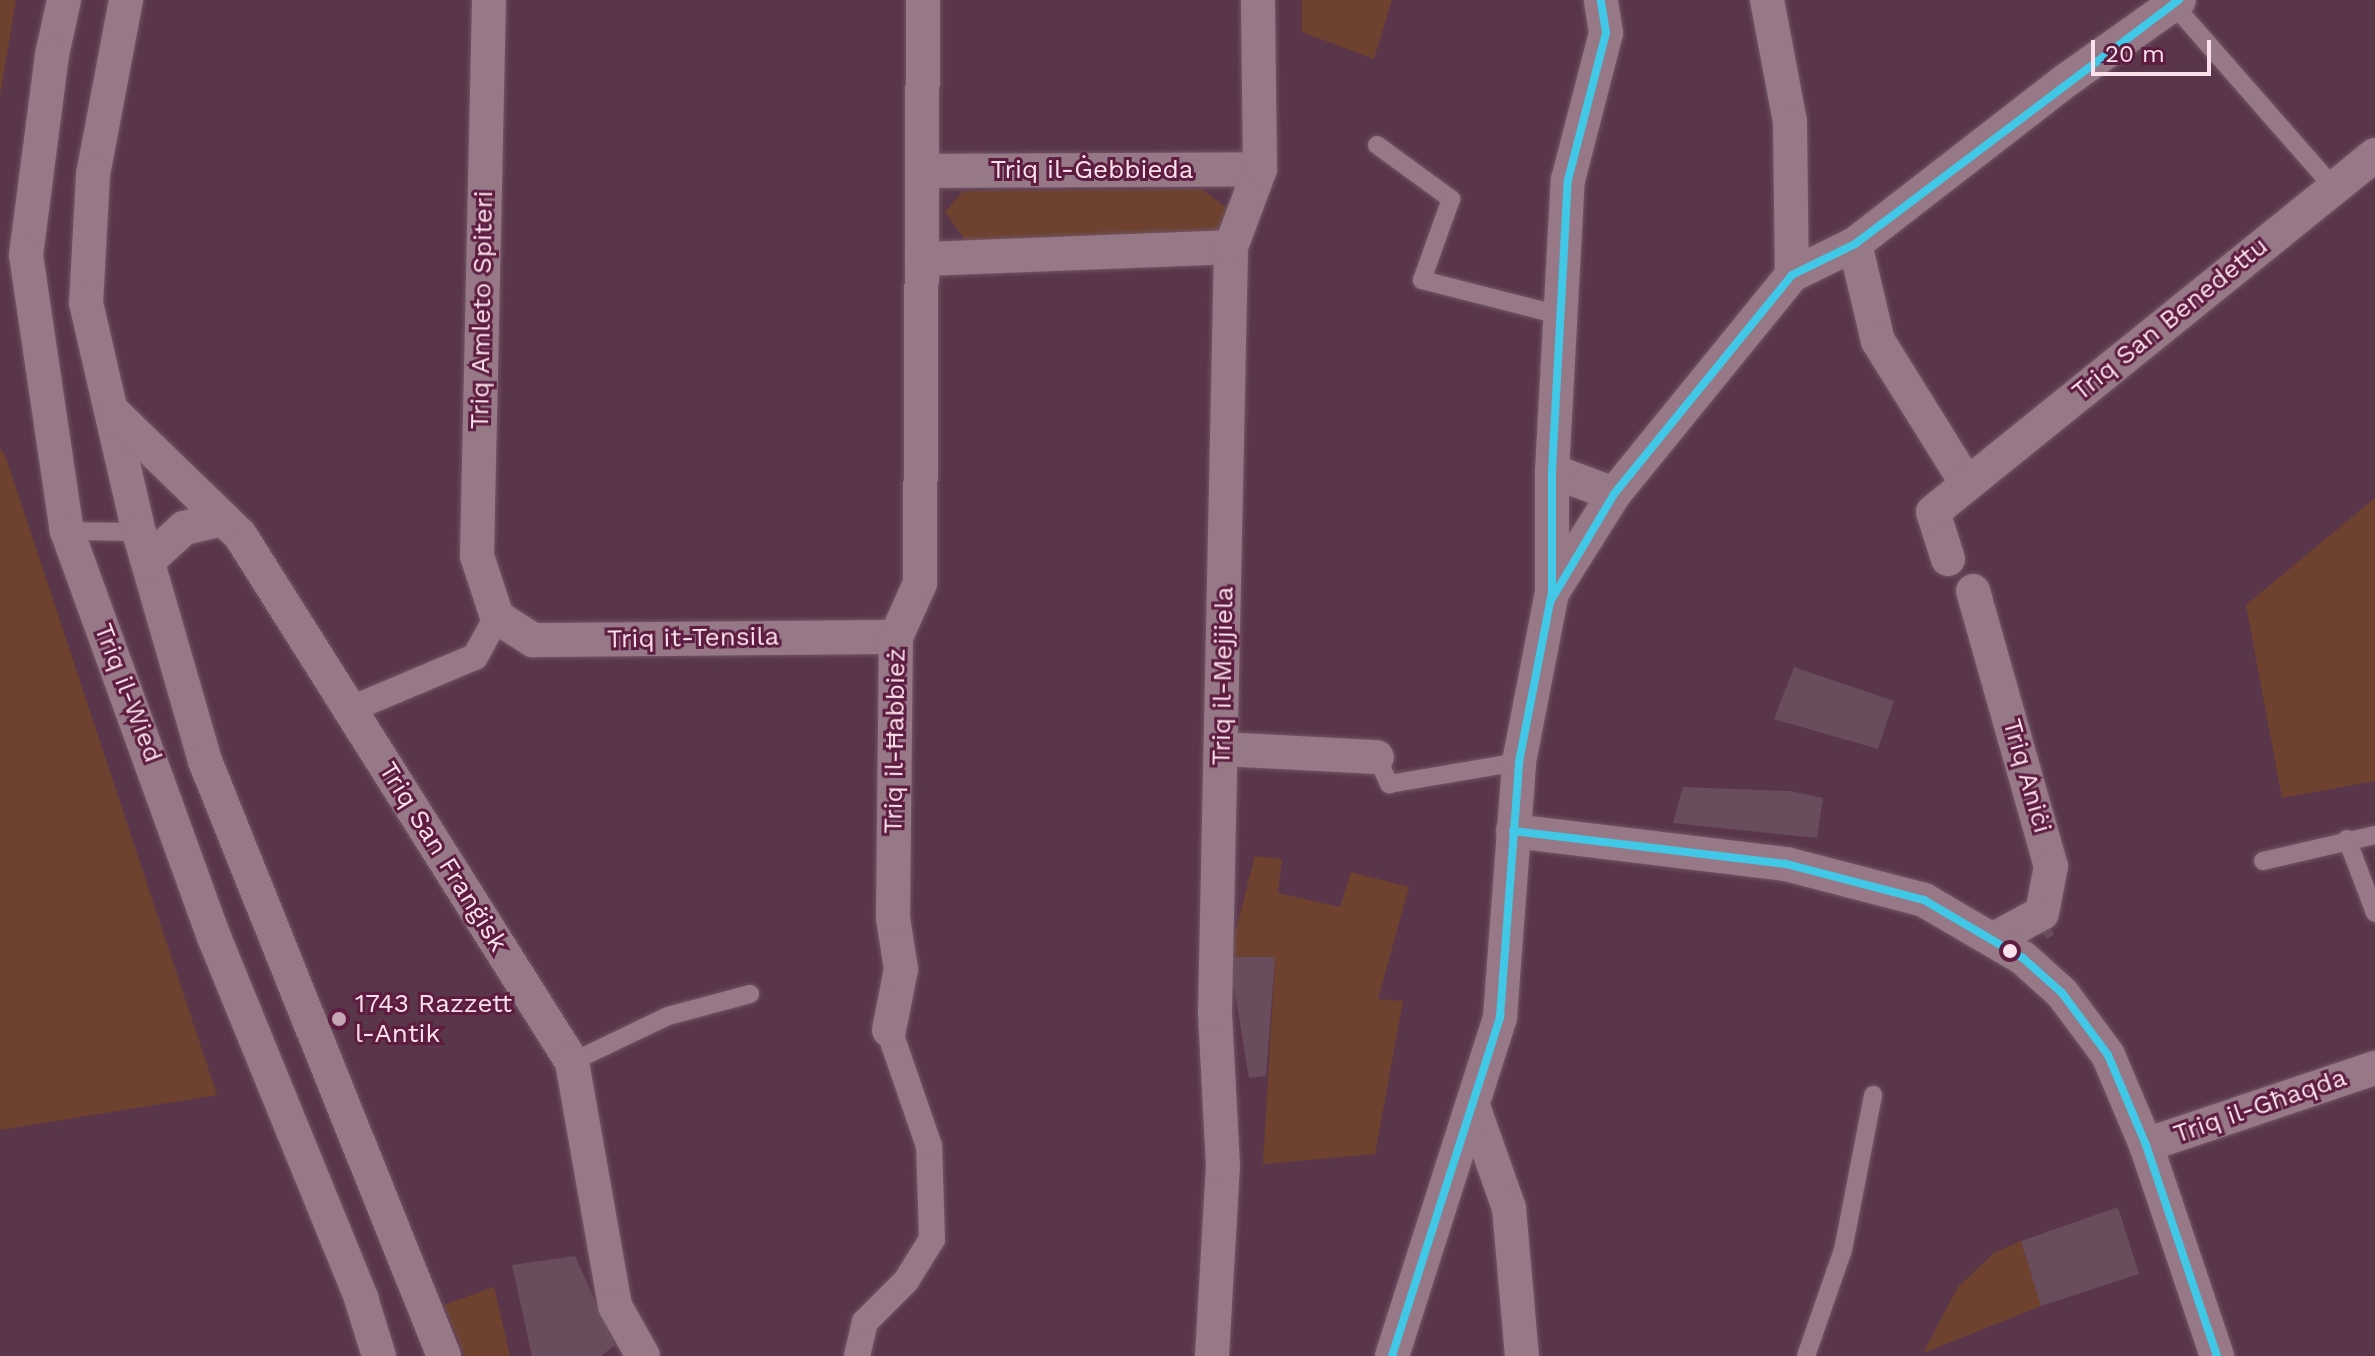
<!DOCTYPE html>
<html>
<head>
<meta charset="utf-8">
<style>
  body { margin:0 }
  #map { position:relative; width:2375px; height:1356px; overflow:hidden; background:#5a364a; font-family:"Work Sans",sans-serif }
  div>[style] { position:absolute }
  [style*='--x'] { left:calc(var(--x)*1px); top:calc(var(--y)*1px); width:calc(var(--w)*1px); rotate:calc(var(--a)*1deg) }
  .green>* { inset:0; background:#6e422f }
  .building>* { inset:0; background:#694d5c }
  .roads { filter:drop-shadow(0 0 2px #715565) drop-shadow(0 0 2px #715565) }
  .service>* { height:18px; margin:-9px; padding:0 9px; transform-origin:9px; border-radius:9px; background:#967887 }
  .pedestrian>* { height:26px; margin:-13px; padding:0 13px; transform-origin:13px; border-radius:13px; background:#967887 }
  .minor>* { height:34px; margin:-17px; padding:0 17px; transform-origin:17px; border-radius:17px; background:#967887 }
  .bus-1>* { height:8px; margin:-4px; padding:0 4px; transform-origin:4px; border-radius:4px; background:#40c8e6 }
  .dots>* { width:22px; height:22px; translate:-50% -50%; box-sizing:border-box; border:4px solid #5d1c40; border-radius:50% }
  span { translate:-50% -50%; white-space:nowrap; text-align:center; line-height:1.15; -webkit-text-stroke:6px #5d1c40; paint-order:stroke }
  .street-label { font-size:26px; color:#fbe1ec }
  .poi-label { font-size:26px; color:#fbe1ec }
  .left { translate:0 -50%; text-align:left }
  .scale { position:absolute; left:2091px; top:40px; width:120px; height:36px; box-sizing:border-box; border:4px solid #fbe1ec; border-top:0; padding-left:10px; font-size:24px; line-height:28px; white-space:nowrap; color:#fbe1ec; -webkit-text-stroke:6px #5d1c40; paint-order:stroke }
</style>
</head>
<body>
<div id="map">
  <div class="green">
    <div style="clip-path:polygon(0 0,16px 0,0 96px)"></div>
    <div style="clip-path:polygon(1302px 0,1392px 0,1374px 59px,1302px 32px)"></div>
    <div style="clip-path:polygon(1202px 189px,1228px 209px,1218px 230px,966px 241px,945px 212px,963px 191px)"></div>
    <div style="clip-path:polygon(0 448px,5px 455px,217px 1095px,0 1130px)"></div>
    <div style="clip-path:polygon(2375px 498px,2375px 781px,2282px 798px,2246px 605px)"></div>
    <div style="clip-path:polygon(1255px 856px,1282px 859px,1278px 893px,1340px 907px,1351px 872px,1409px 887px,1378px 999px,1403px 1001px,1375px 1154px,1263px 1164px,1275px 958px,1229px 957px)"></div>
    <div style="clip-path:polygon(2021px 1241px,2041px 1306px,1923px 1353px,1958px 1287px,1994px 1253px)"></div>
    <div style="clip-path:polygon(494px 1287px,510px 1356px,465px 1356px,444px 1305px)"></div>
  </div>
  <div class="building">
    <div style="clip-path:polygon(1794px 667px,1894px 701px,1878px 749px,1774px 719px)"></div>
    <div style="clip-path:polygon(1683px 787px,1790px 791px,1823px 798px,1817px 838px,1673px 823px)"></div>
    <div style="clip-path:polygon(2044px 914px,2054px 935px,2046px 939px,2036px 918px)"></div>
    <div style="clip-path:polygon(1229px 957px,1275px 957px,1266px 1076px,1249px 1078px)"></div>
    <div style="clip-path:polygon(2118px 1207px,2139px 1274px,2041px 1306px,2021px 1241px)"></div>
    <div style="clip-path:polygon(575px 1256px,615px 1345px,601px 1356px,532px 1356px,512px 1265px)"></div>
  </div>
  <div class="roads">
    <div class="service">
      <div style="--x:2173;--y:4;--w:243;--a:48.8"></div>
      <div style="--x:1377;--y:145;--w:92;--a:36.1"></div>
      <div style="--x:1451;--y:199;--w:86;--a:109.7"></div>
      <div style="--x:1422;--y:280;--w:146;--a:14.3"></div>
      <div style="--x:67;--y:531;--w:72;--a:0.8"></div>
      <div style="--x:1377;--y:757;--w:30;--a:66"></div>
      <div style="--x:1389;--y:784;--w:132;--a:-9.6"></div>
      <div style="--x:2347;--y:839;--w:79;--a:69.3"></div>
      <div style="--x:2263;--y:861;--w:115;--a:-13.1"></div>
      <div style="--x:572;--y:1062;--w:106;--a:-25.6"></div>
      <div style="--x:668;--y:1016;--w:85;--a:-15"></div>
      <div style="--x:1806;--y:1356;--w:112;--a:-70.8"></div>
      <div style="--x:1843;--y:1250;--w:158;--a:-79"></div>
    </div>
    <div class="pedestrian">
      <div style="--x:351;--y:709;--w:134;--a:-22.8"></div>
      <div style="--x:475;--y:657;--w:46;--a:-61.2"></div>
      <div style="--x:857;--y:1356;--w:35;--a:-77"></div>
      <div style="--x:865;--y:1322;--w:58;--a:-45"></div>
      <div style="--x:906;--y:1281;--w:49;--a:-58.2"></div>
      <div style="--x:932;--y:1239;--w:93;--a:-91.8"></div>
      <div style="--x:929;--y:1146;--w:123;--a:-109"></div>
    </div>
    <div class="minor">
      <div style="--x:64;--y:0;--w:56;--a:102.3"></div>
      <div style="--x:52;--y:55;--w:202;--a:97.4"></div>
      <div style="--x:26;--y:255;--w:279;--a:81.6"></div>
      <div style="--x:67;--y:531;--w:432;--a:70.1"></div>
      <div style="--x:214;--y:937;--w:390;--a:67.8"></div>
      <div style="--x:361;--y:1298;--w:61;--a:72.8"></div>
      <div style="--x:126;--y:0;--w:178;--a:100.7"></div>
      <div style="--x:93;--y:175;--w:128;--a:93.1"></div>
      <div style="--x:86;--y:303;--w:235;--a:77"></div>
      <div style="--x:139;--y:532;--w:238;--a:73.9"></div>
      <div style="--x:205;--y:761;--w:641;--a:68.12"></div>
      <div style="--x:489;--y:0;--w:556;--a:91.24"></div>
      <div style="--x:477;--y:556;--w:64;--a:71.8"></div>
      <div style="--x:497;--y:617;--w:43;--a:32.6"></div>
      <div style="--x:533;--y:640;--w:363;--a:-0.5"></div>
      <div style="--x:1767;--y:0;--w:124;--a:79.3"></div>
      <div style="--x:1790;--y:122;--w:153;--a:89.3"></div>
      <div style="--x:924;--y:171;--w:336;--a:-0.3"></div>
      <div style="--x:1855;--y:244;--w:100;--a:76.7"></div>
      <div style="--x:1878;--y:341;--w:168;--a:58.1"></div>
      <div style="--x:922;--y:259;--w:309;--a:-2.2"></div>
      <div style="--x:114;--y:413;--w:175;--a:44.1"></div>
      <div style="--x:240;--y:535;--w:623;--a:57.79"></div>
      <div style="--x:572;--y:1062;--w:248;--a:80"></div>
      <div style="--x:615;--y:1306;--w:57;--a:60.8"></div>
      <div style="--x:1552;--y:471;--w:66;--a:20.4"></div>
      <div style="--x:1948;--y:559;--w:49;--a:-107.7"></div>
      <div style="--x:1933;--y:512;--w:568;--a:-38.93"></div>
      <div style="--x:148;--y:561;--w:49;--a:-42.5"></div>
      <div style="--x:184;--y:528;--w:40;--a:-13"></div>
      <div style="--x:1973;--y:591;--w:286;--a:74.2"></div>
      <div style="--x:2051;--y:866;--w:48;--a:100.8"></div>
      <div style="--x:2042;--y:913;--w:52;--a:151.5"></div>
      <div style="--x:1552;--y:593;--w:117;--a:-57.9"></div>
      <div style="--x:1614;--y:494;--w:282;--a:-50.9"></div>
      <div style="--x:1792;--y:275;--w:70;--a:-26.2"></div>
      <div style="--x:1855;--y:244;--w:269;--a:-37.8"></div>
      <div style="--x:2068;--y:79;--w:136;--a:-35.4"></div>
      <div style="--x:1222;--y:749;--w:155;--a:3"></div>
      <div style="--x:1513;--y:831;--w:275;--a:6.9"></div>
      <div style="--x:1786;--y:864;--w:143;--a:14.6"></div>
      <div style="--x:1924;--y:900;--w:115;--a:30.4"></div>
      <div style="--x:2023;--y:958;--w:52;--a:41.9"></div>
      <div style="--x:2062;--y:993;--w:77;--a:53.4"></div>
      <div style="--x:2108;--y:1055;--w:98;--a:67.1"></div>
      <div style="--x:2146;--y:1145;--w:223;--a:71.4"></div>
      <div style="--x:889;--y:1030;--w:62;--a:-78.9"></div>
      <div style="--x:901;--y:969;--w:52;--a:-98.9"></div>
      <div style="--x:893;--y:918;--w:281;--a:-89.4"></div>
      <div style="--x:896;--y:637;--w:59;--a:-66"></div>
      <div style="--x:920;--y:583;--w:583;--a:-89.71"></div>
      <div style="--x:1473;--y:1106;--w:108;--a:70.6"></div>
      <div style="--x:1509;--y:1208;--w:149;--a:85"></div>
      <div style="--x:2146;--y:1145;--w:242;--a:-18.6"></div>
      <div style="--x:1212;--y:1356;--w:190;--a:-86.7"></div>
      <div style="--x:1223;--y:1166;--w:154;--a:-93"></div>
      <div style="--x:1215;--y:1012;--w:765;--a:-88.8"></div>
      <div style="--x:1231;--y:247;--w:83;--a:-69.6"></div>
      <div style="--x:1260;--y:169;--w:169;--a:-90.7"></div>
      <div style="--x:1392;--y:1356;--w:356;--a:-72.3"></div>
      <div style="--x:1500;--y:1017;--w:256;--a:-85.7"></div>
      <div style="--x:1519;--y:762;--w:172;--a:-79"></div>
      <div style="--x:1552;--y:593;--w:122;--a:-90"></div>
      <div style="--x:1552;--y:471;--w:291;--a:-86.9"></div>
      <div style="--x:1568;--y:180;--w:152;--a:-75.5"></div>
      <div style="--x:1606;--y:33;--w:33;--a:-99"></div>
    </div>
  </div>
  <div class="bus-1">
    <div style="--x:1550;--y:602;--w:126;--a:-59.3"></div>
    <div style="--x:1614;--y:494;--w:282;--a:-50.9"></div>
    <div style="--x:1792;--y:275;--w:70;--a:-26.2"></div>
    <div style="--x:1855;--y:244;--w:406;--a:-37"></div>
    <div style="--x:1513;--y:831;--w:275;--a:6.9"></div>
    <div style="--x:1786;--y:864;--w:143;--a:14.6"></div>
    <div style="--x:1924;--y:900;--w:115;--a:30.4"></div>
    <div style="--x:2023;--y:958;--w:52;--a:41.9"></div>
    <div style="--x:2062;--y:993;--w:77;--a:53.4"></div>
    <div style="--x:2108;--y:1055;--w:98;--a:67.1"></div>
    <div style="--x:2146;--y:1145;--w:223;--a:71.4"></div>
    <div style="--x:1392;--y:1356;--w:356;--a:-72.3"></div>
    <div style="--x:1500;--y:1017;--w:256;--a:-85.7"></div>
    <div style="--x:1519;--y:762;--w:172;--a:-79"></div>
    <div style="--x:1552;--y:593;--w:122;--a:-90"></div>
    <div style="--x:1552;--y:471;--w:291;--a:-86.9"></div>
    <div style="--x:1568;--y:180;--w:152;--a:-75.5"></div>
    <div style="--x:1606;--y:33;--w:33;--a:-99"></div>
  </div>
  <div class="dots">
    <div style="left:2010px;top:951px;background:#fbe1ec"></div>
    <div style="left:339px;top:1019px;background:#c3a5b3"></div>
  </div>
  <div class="street-label">
    <span style="left:1092px;top:170px">Triq il-Ġebbieda</span>
    <span style="left:482px;top:310px;rotate:-89deg">Triq Amleto Spiteri</span>
    <span style="left:2170px;top:319px;rotate:-39deg">Triq San Benedettu</span>
    <span style="left:693px;top:638px;rotate:-1deg">Triq it-Tensila</span>
    <span style="left:1223px;top:676px;rotate:-89deg">Triq il-Mejjiela</span>
    <span style="left:128px;top:693px;rotate:69deg">Triq il-Wied</span>
    <span style="left:895px;top:741px;rotate:-89deg">Triq il-Ħabbież</span>
    <span style="left:2027px;top:776px;rotate:74deg">Triq Aniċi</span>
    <span style="left:443px;top:857px;rotate:58deg">Triq San Franġisk</span>
    <span style="left:2260px;top:1106px;rotate:-19deg">Triq il-Għaqda</span>
  </div>
  <div class="poi-label">
    <span class="left" style="left:355px;top:1019px">1743 Razzett<br>l-Antik</span>
  </div>
  <div class="scale">20 m</div>
</div>
</body>
</html>
